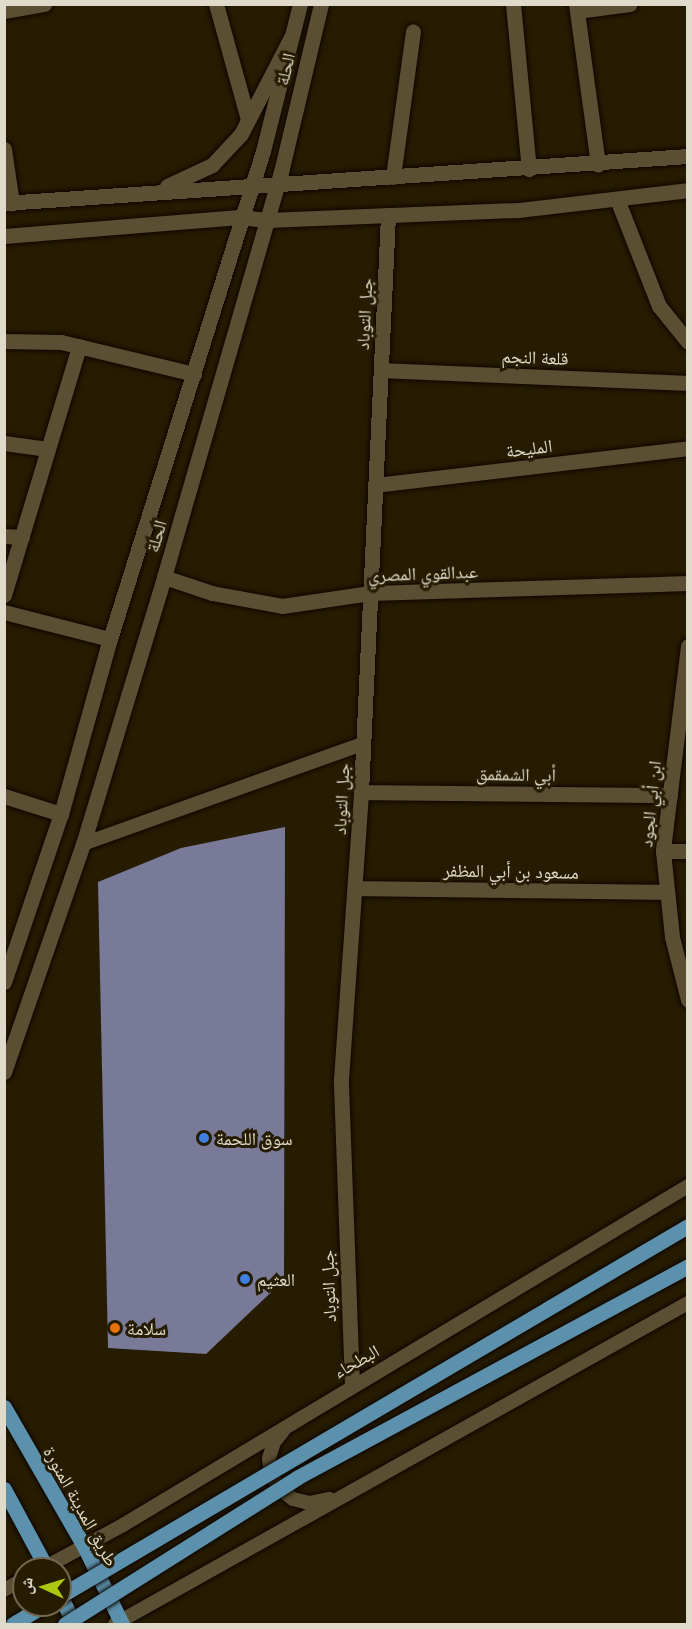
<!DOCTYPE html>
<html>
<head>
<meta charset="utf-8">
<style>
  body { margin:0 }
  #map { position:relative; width:692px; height:1629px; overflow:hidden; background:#261c02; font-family:"Open Sans","Noto Naskh Arabic",sans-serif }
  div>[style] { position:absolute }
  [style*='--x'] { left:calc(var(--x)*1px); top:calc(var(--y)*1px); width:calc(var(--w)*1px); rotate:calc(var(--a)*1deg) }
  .building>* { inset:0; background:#797a97 }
  .roads { filter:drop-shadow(0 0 2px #0f0600) drop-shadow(0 0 2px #0f0600) }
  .service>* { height:14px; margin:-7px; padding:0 7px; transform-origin:7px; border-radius:7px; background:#5a4f33 }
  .minor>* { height:15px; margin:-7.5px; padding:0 7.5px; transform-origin:7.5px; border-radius:7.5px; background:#5a4f33 }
  .tertiary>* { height:15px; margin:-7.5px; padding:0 7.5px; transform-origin:7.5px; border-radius:7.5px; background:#5a4f33 }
  .secondary>* { height:15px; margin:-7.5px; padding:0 7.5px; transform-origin:7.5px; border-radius:7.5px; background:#5a4f33 }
  .primary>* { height:15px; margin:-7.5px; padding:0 7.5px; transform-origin:7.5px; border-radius:7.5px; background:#5b91ad }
  .bridges { filter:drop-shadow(0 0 2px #0f0600) drop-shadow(0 0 2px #0f0600) }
  .primary-bridge>* { height:15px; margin:-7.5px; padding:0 7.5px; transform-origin:7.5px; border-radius:7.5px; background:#5b91ad }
  .dots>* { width:16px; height:16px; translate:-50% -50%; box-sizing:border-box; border:3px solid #261c02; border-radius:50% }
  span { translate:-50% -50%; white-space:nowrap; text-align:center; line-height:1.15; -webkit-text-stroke:6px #261c02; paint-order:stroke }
  .street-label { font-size:18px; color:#e0dacb }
  .poi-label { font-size:18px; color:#e0dacb }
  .left { translate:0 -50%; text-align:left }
  .frame { position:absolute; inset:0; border:6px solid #e0dacb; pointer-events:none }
  .north { position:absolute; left:12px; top:1557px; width:60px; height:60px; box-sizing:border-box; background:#261c02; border:2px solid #706852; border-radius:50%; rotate:274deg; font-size:16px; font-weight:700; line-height:24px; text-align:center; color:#e0dacb }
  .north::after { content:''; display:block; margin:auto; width:21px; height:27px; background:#adc610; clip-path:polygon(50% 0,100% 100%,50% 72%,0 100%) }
</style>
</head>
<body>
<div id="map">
  <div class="building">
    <div style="clip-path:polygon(285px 827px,284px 1280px,206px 1354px,108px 1348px,98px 882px,181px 848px)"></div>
  </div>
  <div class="roads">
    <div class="service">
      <div style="--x:83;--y:844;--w:297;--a:-19.7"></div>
      <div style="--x:283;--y:1431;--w:14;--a:129"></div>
      <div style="--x:274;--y:1442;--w:17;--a:107"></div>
      <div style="--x:269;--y:1458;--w:17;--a:83"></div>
      <div style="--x:271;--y:1475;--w:17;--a:57"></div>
      <div style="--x:280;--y:1489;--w:16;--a:38"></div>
      <div style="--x:293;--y:1499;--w:16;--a:14"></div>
      <div style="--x:309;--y:1503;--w:21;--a:-11"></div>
      <div style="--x:42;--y:1569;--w:92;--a:-28.5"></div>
      <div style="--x:123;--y:1525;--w:659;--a:-30.96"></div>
      <div style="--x:4;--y:1590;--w:23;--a:-29"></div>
      <div style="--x:115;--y:1624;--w:657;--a:-29.26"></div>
    </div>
    <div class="minor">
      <div style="--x:216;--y:4;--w:119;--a:74.5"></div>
      <div style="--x:513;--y:4;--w:166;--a:84.5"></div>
      <div style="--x:576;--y:4;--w:162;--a:82.2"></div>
      <div style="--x:4;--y:11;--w:41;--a:-9.9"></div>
      <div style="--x:577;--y:11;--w:53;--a:-7.5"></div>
      <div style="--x:4;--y:149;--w:55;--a:81.6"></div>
      <div style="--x:393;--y:177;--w:147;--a:-82.2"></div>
      <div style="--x:617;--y:199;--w:115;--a:68.6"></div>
      <div style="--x:659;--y:306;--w:46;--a:51.1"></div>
      <div style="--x:4;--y:341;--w:57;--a:1"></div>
      <div style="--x:61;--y:342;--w:137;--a:13.5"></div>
      <div style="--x:381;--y:370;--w:307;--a:2.4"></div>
      <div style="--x:4;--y:443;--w:44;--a:7.8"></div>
      <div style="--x:375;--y:485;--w:315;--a:-6.7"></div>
      <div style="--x:4;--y:536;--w:18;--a:3"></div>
      <div style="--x:164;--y:577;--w:51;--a:18.4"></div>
      <div style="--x:212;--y:593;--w:71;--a:10.5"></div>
      <div style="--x:282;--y:606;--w:89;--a:-8.4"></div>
      <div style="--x:370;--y:593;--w:318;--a:-1.8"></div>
      <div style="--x:4;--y:595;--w:260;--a:-73.2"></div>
      <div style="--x:4;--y:612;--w:109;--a:14.3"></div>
      <div style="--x:688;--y:646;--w:207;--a:97"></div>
      <div style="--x:663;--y:851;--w:86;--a:84"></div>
      <div style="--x:672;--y:937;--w:65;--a:75.7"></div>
      <div style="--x:361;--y:792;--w:309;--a:0.6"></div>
      <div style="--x:4;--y:796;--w:60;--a:17.5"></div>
      <div style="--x:663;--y:851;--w:25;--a:0"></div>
      <div style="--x:355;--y:888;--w:312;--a:0.7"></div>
      <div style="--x:352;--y:1385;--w:306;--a:-92.1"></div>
      <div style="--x:341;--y:1079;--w:288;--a:-86"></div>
      <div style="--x:361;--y:792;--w:578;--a:-87.32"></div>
    </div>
    <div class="tertiary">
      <div style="--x:167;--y:186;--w:50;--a:-25"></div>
      <div style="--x:212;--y:165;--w:42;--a:-46.9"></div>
      <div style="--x:241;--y:134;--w:109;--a:-62.7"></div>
      <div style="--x:4;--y:203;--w:686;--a:-3.93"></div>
      <div style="--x:4;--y:236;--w:236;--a:-4.6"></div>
      <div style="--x:239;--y:217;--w:28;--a:6"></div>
      <div style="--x:267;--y:220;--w:252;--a:-2.3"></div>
      <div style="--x:519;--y:210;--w:170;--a:-6.7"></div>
    </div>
    <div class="secondary">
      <div style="--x:4;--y:982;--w:177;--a:-71.3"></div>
      <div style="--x:61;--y:814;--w:182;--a:-74.4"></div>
      <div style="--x:110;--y:639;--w:511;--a:-72.59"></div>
      <div style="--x:263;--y:151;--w:152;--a:-75.9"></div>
      <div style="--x:4;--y:1072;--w:241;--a:-70.9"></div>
      <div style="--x:83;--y:844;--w:279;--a:-73.1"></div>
      <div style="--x:164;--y:577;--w:422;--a:-73.9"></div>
      <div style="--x:281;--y:172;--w:173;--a:-76.6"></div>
    </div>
    <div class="primary">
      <div style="--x:4;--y:1407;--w:160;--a:60.1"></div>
      <div style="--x:84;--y:1546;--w:87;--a:64"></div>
      <div style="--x:4;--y:1489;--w:91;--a:61.7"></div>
      <div style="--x:60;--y:1595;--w:32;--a:64"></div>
      <div style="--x:13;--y:1624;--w:37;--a:-31"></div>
    </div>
  </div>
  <div class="bridges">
    <div class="primary-bridge">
      <div style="--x:60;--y:1596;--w:729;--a:-30.51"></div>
      <div style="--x:65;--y:1624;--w:275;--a:-32.2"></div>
      <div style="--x:298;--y:1477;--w:443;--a:-28.4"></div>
    </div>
  </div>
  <div class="dots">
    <div style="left:204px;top:1138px;background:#3f7fe0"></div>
    <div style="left:245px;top:1279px;background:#3f7fe0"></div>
    <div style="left:115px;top:1328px;background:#e8710a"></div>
  </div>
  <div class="street-label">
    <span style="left:285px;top:69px;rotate:-77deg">الحلة</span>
    <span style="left:364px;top:314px;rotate:-87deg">جبل التوباد</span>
    <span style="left:535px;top:357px;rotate:2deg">قلعة النجم</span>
    <span style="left:529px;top:448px;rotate:-7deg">المليحة</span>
    <span style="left:156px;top:536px;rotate:-74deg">الحلة</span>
    <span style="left:423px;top:573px;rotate:-2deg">عبدالقوي المصري</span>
    <span style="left:516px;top:774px;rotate:1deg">أبي الشمقمق</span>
    <span style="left:341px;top:799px;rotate:-87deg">جبل التوباد</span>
    <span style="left:650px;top:804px;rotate:-84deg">ابن أبي الجود</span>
    <span style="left:511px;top:871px;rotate:1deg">مسعود بن أبي المظفر</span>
    <span style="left:328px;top:1286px;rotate:-92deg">جبل التوباد</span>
    <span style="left:356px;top:1361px;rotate:-29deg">البطحاء</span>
    <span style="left:81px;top:1506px;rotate:61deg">طريق المدينة المنورة</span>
  </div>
  <div class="poi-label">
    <span class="left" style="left:216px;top:1138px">سوق اللحمة</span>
    <span class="left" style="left:257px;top:1279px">العثيم</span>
    <span class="left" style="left:127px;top:1328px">سلامة</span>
  </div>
  <div class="frame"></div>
  <div class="north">ش</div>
</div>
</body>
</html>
